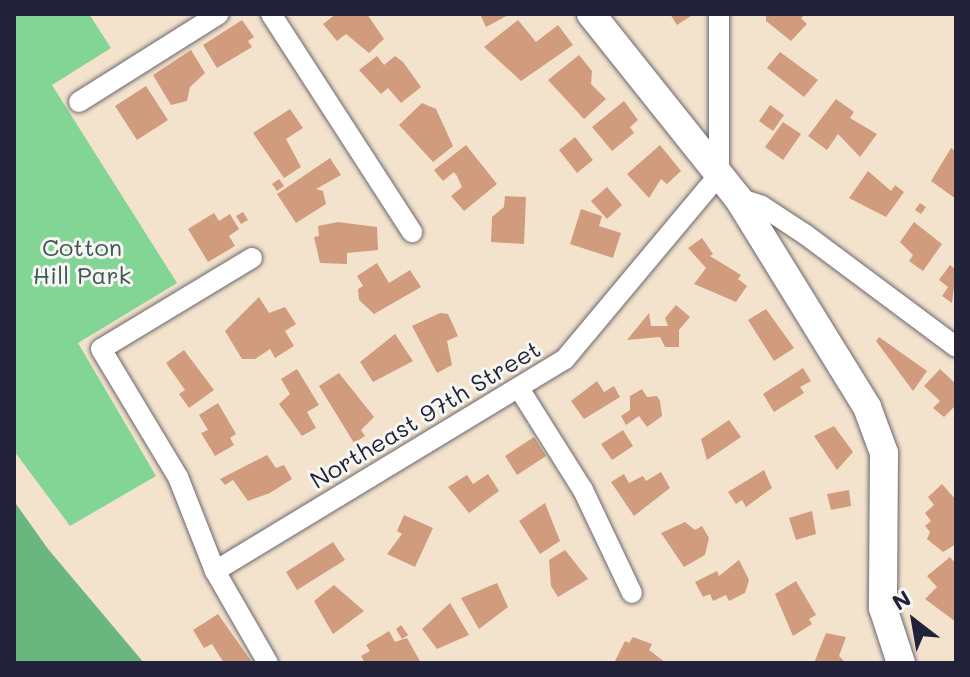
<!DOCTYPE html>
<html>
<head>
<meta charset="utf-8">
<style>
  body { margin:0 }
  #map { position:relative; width:970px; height:677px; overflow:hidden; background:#f3e3cc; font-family:Mali,sans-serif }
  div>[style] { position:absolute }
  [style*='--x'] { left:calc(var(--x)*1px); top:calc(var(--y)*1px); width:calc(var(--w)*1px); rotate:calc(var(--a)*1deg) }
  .green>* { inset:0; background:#83d596 }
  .forest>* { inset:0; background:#6ab67f }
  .building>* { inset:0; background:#d19c7d }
  .roads { filter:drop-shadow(0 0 2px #6b666e) drop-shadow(0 0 2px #6b666e) }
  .street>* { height:20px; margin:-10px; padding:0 10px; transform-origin:10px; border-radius:10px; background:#fff }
  .secondary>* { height:28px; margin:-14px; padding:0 14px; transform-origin:14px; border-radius:14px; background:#fff }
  span { translate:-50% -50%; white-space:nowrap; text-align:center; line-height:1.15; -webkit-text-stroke:6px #f6f6f2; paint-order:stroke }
  .park-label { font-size:24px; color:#3f5856 }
  .street-label { font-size:24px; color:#22223b }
  .frame { position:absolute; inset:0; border:16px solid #22223b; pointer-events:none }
  .north { position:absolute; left:874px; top:581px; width:80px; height:80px; -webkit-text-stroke:6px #f6f6f2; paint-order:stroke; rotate:329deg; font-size:22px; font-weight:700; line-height:32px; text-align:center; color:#22223b }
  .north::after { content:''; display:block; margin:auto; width:28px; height:36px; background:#22223b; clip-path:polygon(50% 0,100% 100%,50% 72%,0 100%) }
</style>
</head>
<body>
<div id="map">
  <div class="green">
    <div style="clip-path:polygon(14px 14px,89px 14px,111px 48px,52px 85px,177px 283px,78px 343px,156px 476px,70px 526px,14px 451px)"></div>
  </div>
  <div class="forest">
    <div style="clip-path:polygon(14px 501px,48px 549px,144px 663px,14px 663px)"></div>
  </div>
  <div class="building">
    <div style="clip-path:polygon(336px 14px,367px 14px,384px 39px,369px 53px,346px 34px,337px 41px,323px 24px)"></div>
    <div style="clip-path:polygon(480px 14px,510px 14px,486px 27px)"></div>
    <div style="clip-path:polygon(670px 14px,694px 14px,677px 25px)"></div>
    <div style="clip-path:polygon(766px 14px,806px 14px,801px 18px,807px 24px,791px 41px,766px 21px)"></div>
    <div style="clip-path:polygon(242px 20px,254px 37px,248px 41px,252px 47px,217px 68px,203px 45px)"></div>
    <div style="clip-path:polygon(518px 20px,536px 42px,558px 25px,573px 45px,521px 81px,484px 47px)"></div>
    <div style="clip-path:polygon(191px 50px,205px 73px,190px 87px,187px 101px,171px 105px,153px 75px)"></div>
    <div style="clip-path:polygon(780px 52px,818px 80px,804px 97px,767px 68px)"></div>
    <div style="clip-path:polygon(579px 55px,592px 71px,591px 84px,606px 99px,584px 119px,548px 80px)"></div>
    <div style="clip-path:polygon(377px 56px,384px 65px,395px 56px,403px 62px,421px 87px,401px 103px,388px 88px,381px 94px,359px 70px)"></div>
    <div style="clip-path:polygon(146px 86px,168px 120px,137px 140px,115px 106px)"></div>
    <div style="clip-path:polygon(836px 99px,854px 112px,850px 118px,877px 134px,860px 157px,838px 134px,827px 150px,808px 136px)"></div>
    <div style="clip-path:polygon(624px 101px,638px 120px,630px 127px,634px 133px,612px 151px,592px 127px)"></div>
    <div style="clip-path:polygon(422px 103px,436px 109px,453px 146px,433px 162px,399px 125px)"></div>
    <div style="clip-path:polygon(770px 105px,784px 115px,773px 131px,759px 121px)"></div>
    <div style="clip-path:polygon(290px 109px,303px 128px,286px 139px,301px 167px,284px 178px,253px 133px)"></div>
    <div style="clip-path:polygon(783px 122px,801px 134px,783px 160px,765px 147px)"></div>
    <div style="clip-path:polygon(575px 137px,593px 160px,577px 173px,559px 150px)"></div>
    <div style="clip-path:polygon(466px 145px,497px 184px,464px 211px,451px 196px,462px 187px,457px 176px,454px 172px,443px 181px,434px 170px)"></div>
    <div style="clip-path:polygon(660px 145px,681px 171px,667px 184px,661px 179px,649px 198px,627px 174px)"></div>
    <div style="clip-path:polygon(951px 148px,956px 152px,956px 199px,931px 181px)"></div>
    <div style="clip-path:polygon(330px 158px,341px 175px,316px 189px,323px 191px,326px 204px,296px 223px,277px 194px)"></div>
    <div style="clip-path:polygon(868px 171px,891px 191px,895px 185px,904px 192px,886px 217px,849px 198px)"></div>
    <div style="clip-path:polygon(279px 179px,284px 186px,277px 191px,272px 184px)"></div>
    <div style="clip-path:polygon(607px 187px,622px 205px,607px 219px,591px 201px)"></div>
    <div style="clip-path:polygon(505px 196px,526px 197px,524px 244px,491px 242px,492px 217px,504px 207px)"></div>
    <div style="clip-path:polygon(920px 203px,926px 207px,921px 214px,915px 210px)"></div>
    <div style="clip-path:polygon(581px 209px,602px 216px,599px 226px,621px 233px,613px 258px,570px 244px)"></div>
    <div style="clip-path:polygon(243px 212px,248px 220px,241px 224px,236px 216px)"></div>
    <div style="clip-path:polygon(214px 213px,219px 221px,230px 214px,239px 229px,229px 236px,235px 246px,208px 262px,188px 229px)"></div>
    <div style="clip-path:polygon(338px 222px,377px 227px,378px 250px,347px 253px,347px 264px,320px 263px,314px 237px,319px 236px,318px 226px)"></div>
    <div style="clip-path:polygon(914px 222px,942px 244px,923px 271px,909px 261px,913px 255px,900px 242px)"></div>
    <div style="clip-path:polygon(702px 238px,713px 254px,710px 256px,741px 275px,738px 279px,747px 286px,736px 302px,694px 284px,706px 268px,688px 248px)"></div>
    <div style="clip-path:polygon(377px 263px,389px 283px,410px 270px,421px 287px,374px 314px,359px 300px,358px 289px,363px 286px,357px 276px)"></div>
    <div style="clip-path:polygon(950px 265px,956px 270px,952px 303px,942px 296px,948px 287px,939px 280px)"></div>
    <div style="clip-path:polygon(259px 297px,269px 313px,285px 307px,296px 324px,285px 331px,294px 346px,275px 358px,270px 349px,255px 359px,242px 359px,225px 331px)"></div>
    <div style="clip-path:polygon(676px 305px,690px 317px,679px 330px,679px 347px,665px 347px,660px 337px,627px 340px,649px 313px,651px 326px,668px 326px,665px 318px)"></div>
    <div style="clip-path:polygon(766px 309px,794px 348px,774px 361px,748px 320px)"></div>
    <div style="clip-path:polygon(440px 313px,448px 314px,458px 336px,447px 341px,452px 365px,437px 373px,412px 326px)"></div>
    <div style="clip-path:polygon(395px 334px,413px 361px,373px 382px,360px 362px)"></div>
    <div style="clip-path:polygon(879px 337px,927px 371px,913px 391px,876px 341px)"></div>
    <div style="clip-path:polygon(184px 350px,214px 390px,189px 408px,179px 394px,185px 390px,166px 363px)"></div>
    <div style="clip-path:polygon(803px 368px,811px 381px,800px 387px,804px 393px,774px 412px,763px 394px)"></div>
    <div style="clip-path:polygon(297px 369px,319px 405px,307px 412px,316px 428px,302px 436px,279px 404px,290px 394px,281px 379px)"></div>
    <div style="clip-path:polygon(940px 369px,956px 384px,956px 405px,944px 417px,933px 408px,940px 401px,924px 386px)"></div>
    <div style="clip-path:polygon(339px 373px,374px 417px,361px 430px,365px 436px,354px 443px,319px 386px)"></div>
    <div style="clip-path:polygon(597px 381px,604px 392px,614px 386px,620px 397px,584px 419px,571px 401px)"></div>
    <div style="clip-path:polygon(642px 389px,647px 397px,657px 396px,660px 401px,662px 416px,647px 427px,639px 416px,626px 425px,621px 416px,630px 410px,630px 396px)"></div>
    <div style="clip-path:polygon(218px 403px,236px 434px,230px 438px,234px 445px,215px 456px,201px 433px,208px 430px,199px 415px)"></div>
    <div style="clip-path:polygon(729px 420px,741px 437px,707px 460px,701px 439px)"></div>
    <div style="clip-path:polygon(834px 426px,853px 452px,837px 470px,814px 436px)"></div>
    <div style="clip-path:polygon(623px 430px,633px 446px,612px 460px,601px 444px)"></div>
    <div style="clip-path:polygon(534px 437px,546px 456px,517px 475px,505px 456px)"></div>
    <div style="clip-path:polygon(267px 455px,276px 468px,284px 465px,292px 479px,270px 493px,248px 501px,233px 480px,225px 485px,220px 479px)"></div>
    <div style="clip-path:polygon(764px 470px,772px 488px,746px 507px,742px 500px,736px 504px,728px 492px)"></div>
    <div style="clip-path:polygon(661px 472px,670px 488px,634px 516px,611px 482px,624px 474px,629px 483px,643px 476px,646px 481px)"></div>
    <div style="clip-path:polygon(488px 474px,499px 491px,469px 513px,448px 487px,467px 475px,473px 484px)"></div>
    <div style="clip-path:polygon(942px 484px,956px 500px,956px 544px,943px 552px,927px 539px,930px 532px,925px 526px,931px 521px,925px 513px,934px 505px,928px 497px)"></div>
    <div style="clip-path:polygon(849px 490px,851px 506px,831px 510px,827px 494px)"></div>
    <div style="clip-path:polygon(545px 503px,560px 541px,540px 554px,519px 521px)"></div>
    <div style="clip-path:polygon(812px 511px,816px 534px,796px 540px,789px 518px)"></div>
    <div style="clip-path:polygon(404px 515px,433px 528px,415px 567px,387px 554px,402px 534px,397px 531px)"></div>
    <div style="clip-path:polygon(685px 522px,695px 530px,702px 526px,709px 538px,705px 555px,684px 567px,661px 533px)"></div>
    <div style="clip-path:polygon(333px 542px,345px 560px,297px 590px,286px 572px)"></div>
    <div style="clip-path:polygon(565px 550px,588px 579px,558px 597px,551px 586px,549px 560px)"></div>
    <div style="clip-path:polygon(950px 557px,956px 564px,956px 622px,925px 599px,937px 587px,927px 576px)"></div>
    <div style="clip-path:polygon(739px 560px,749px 580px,745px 593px,729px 601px,726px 595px,713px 601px,710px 594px,703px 597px,695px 582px,717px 571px,719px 576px)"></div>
    <div style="clip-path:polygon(796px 581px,816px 615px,809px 619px,812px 624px,793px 636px,775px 594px)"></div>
    <div style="clip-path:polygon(497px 583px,508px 607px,479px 629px,461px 598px)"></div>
    <div style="clip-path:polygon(334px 585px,364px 611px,333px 634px,314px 601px)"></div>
    <div style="clip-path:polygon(450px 603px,469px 635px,437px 649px,422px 629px)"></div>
    <div style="clip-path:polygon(218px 614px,251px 661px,248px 663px,224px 663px,212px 644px,204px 648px,193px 630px)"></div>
    <div style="clip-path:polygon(401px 625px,408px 635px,402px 639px,396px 629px)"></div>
    <div style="clip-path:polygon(389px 631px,395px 642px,407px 638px,421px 663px,365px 663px,361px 656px,370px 651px,366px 645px)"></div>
    <div style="clip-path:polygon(826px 633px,846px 637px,839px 656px,846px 663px,814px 663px)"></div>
    <div style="clip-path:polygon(633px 637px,652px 644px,649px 650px,666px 663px,614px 663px,625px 641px,629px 643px)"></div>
  </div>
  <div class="roads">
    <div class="street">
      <div style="--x:271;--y:14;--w:260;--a:57.1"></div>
      <div style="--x:79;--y:102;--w:165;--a:-32.2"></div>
      <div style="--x:738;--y:198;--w:25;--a:18"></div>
      <div style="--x:762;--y:206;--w:53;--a:33.4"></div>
      <div style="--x:806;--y:235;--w:187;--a:36.7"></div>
      <div style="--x:252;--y:258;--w:176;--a:148.9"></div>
      <div style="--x:101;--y:349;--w:149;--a:59"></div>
      <div style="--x:178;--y:477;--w:101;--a:68.5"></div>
      <div style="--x:215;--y:571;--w:106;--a:60.1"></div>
      <div style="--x:520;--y:390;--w:118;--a:57.8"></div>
      <div style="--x:583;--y:490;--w:114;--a:64.6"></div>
      <div style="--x:215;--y:571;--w:409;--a:-31.2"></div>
      <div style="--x:565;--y:359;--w:240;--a:-50.1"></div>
      <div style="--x:719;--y:175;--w:161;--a:-90"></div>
    </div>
    <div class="secondary">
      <div style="--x:591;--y:14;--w:236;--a:51.4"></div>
      <div style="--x:738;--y:198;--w:246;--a:58.3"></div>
      <div style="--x:867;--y:407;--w:49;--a:69.7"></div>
      <div style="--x:884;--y:453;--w:155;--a:90.4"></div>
      <div style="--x:883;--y:608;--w:58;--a:71.9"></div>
    </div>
  </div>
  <div class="park-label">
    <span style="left:82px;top:261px">Cotton<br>Hill Park</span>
  </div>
  <div class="street-label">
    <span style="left:425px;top:414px;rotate:-31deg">Northeast 97th Street</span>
  </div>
  <div class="frame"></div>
  <div class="north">N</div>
</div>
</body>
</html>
